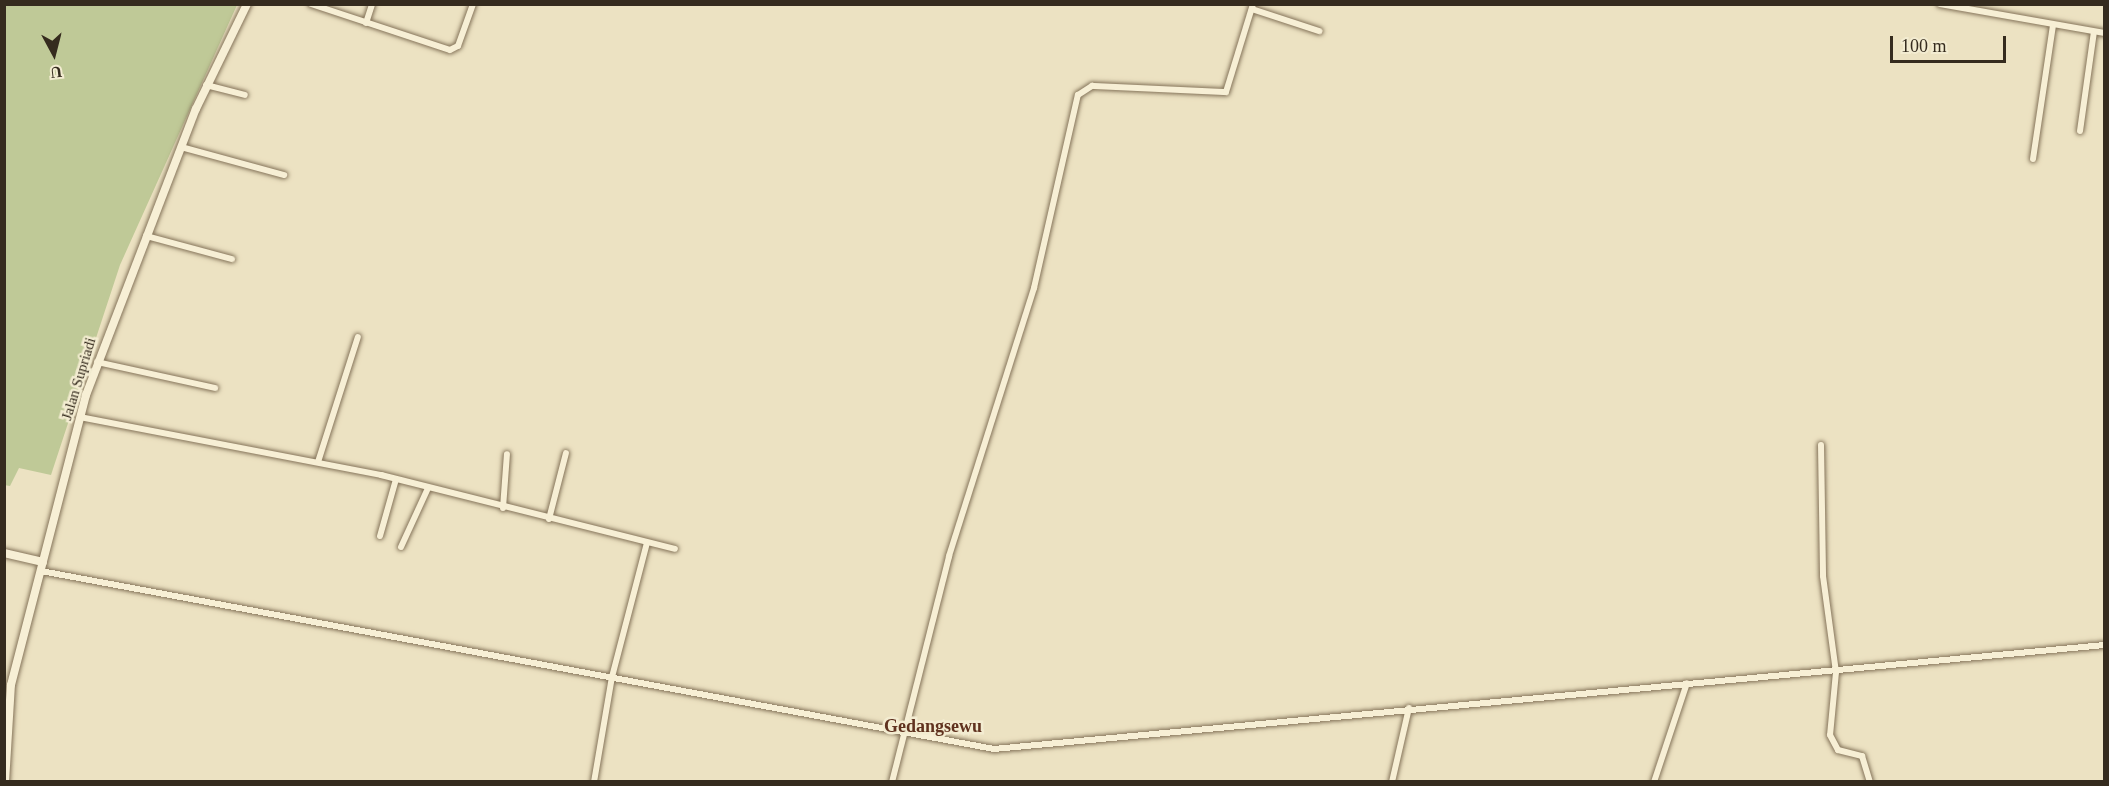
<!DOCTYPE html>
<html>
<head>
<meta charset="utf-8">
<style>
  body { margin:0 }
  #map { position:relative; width:2109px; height:786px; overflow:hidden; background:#ece2c2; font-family:Georgia,serif }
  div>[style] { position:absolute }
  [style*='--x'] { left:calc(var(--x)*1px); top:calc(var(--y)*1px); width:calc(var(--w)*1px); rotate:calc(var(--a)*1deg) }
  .green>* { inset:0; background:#bfc997 }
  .roads { filter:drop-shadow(0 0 2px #85745a) drop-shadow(0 0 2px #85745a) }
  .street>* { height:6px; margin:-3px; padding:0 3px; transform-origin:3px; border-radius:3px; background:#f7efd5 }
  .secondary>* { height:8px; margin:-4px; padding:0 4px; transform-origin:4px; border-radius:4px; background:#f7efd5 }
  span { translate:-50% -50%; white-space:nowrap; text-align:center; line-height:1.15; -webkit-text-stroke:5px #f3ecd1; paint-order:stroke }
  .street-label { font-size:15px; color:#352b1e }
  .quarter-label { font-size:18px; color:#60321f; font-weight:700 }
  .frame { position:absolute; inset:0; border:6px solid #352b1e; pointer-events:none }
  .north { position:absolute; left:24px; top:24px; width:60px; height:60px; -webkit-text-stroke:4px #f3ecd1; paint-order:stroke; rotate:173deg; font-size:16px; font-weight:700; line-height:24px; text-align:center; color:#352b1e }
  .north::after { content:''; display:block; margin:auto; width:21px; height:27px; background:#352b1e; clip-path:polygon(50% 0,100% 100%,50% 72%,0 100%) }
  .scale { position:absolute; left:1890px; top:36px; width:116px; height:27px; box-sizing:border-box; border:3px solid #352b1e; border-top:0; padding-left:8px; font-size:18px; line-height:21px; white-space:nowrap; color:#352b1e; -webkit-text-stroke:4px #f3ecd1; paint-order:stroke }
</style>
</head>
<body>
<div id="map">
  <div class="green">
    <div style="clip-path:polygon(4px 5px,237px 5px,120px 265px,51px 475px,19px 468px,10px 486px,4px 485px)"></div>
  </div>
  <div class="roads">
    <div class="street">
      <div style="--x:311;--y:4;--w:146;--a:18.3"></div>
      <div style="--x:450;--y:50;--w:9;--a:-27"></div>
      <div style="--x:458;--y:46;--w:45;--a:-70.3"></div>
      <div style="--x:1940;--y:4;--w:167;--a:10"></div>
      <div style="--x:1252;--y:9;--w:71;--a:18.2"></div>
      <div style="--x:366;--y:23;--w:20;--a:-72"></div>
      <div style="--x:206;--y:85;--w:40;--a:14.4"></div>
      <div style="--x:2080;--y:131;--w:100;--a:-82"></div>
      <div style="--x:181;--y:147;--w:107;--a:15.2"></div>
      <div style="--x:2033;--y:159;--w:135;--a:-81.5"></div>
      <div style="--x:146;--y:236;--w:89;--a:15"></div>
      <div style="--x:97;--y:362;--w:121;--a:12.4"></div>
      <div style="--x:80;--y:417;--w:307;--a:10.9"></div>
      <div style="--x:381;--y:475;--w:303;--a:14.1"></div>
      <div style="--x:1821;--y:445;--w:131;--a:89.1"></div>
      <div style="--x:1823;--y:576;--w:97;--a:82.3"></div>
      <div style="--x:1836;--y:672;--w:63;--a:95.4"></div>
      <div style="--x:1830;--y:735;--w:17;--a:62"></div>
      <div style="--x:1838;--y:750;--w:25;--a:14"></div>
      <div style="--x:1862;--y:756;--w:27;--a:73"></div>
      <div style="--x:318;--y:462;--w:131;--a:-72.3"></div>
      <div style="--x:503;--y:508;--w:54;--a:-85.8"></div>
      <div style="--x:549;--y:519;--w:68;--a:-75.6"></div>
      <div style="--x:380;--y:536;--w:59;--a:-74.3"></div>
      <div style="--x:401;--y:547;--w:65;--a:-65.4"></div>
      <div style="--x:41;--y:571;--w:969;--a:10.58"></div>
      <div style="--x:994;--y:749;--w:1115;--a:-5.35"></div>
      <div style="--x:594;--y:782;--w:107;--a:-80.3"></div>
      <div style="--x:612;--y:677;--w:138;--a:-75.4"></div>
      <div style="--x:892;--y:782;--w:233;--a:-75.8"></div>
      <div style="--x:949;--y:556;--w:281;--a:-72.4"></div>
      <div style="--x:1034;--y:288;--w:198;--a:-77.2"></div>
      <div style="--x:1078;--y:95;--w:17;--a:-33"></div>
      <div style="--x:1092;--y:86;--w:134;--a:2.6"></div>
      <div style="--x:1226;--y:92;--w:92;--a:-72.9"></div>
      <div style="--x:1392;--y:782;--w:76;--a:-77.1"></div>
      <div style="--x:1654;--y:782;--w:104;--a:-71.6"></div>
    </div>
    <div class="secondary">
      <div style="--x:4;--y:553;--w:40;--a:13"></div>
      <div style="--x:5;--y:782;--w:97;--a:-86.5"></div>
      <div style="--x:11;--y:685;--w:300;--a:-75.5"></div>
      <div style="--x:86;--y:395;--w:306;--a:-69"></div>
      <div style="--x:196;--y:109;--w:117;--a:-64.1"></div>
    </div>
  </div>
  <div class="street-label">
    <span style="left:79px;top:379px;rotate:-73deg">Jalan Supriadi</span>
  </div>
  <div class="quarter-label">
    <span style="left:933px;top:726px">Gedangsewu</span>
  </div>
  <div class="frame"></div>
  <div class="north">U</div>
  <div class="scale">100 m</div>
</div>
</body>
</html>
